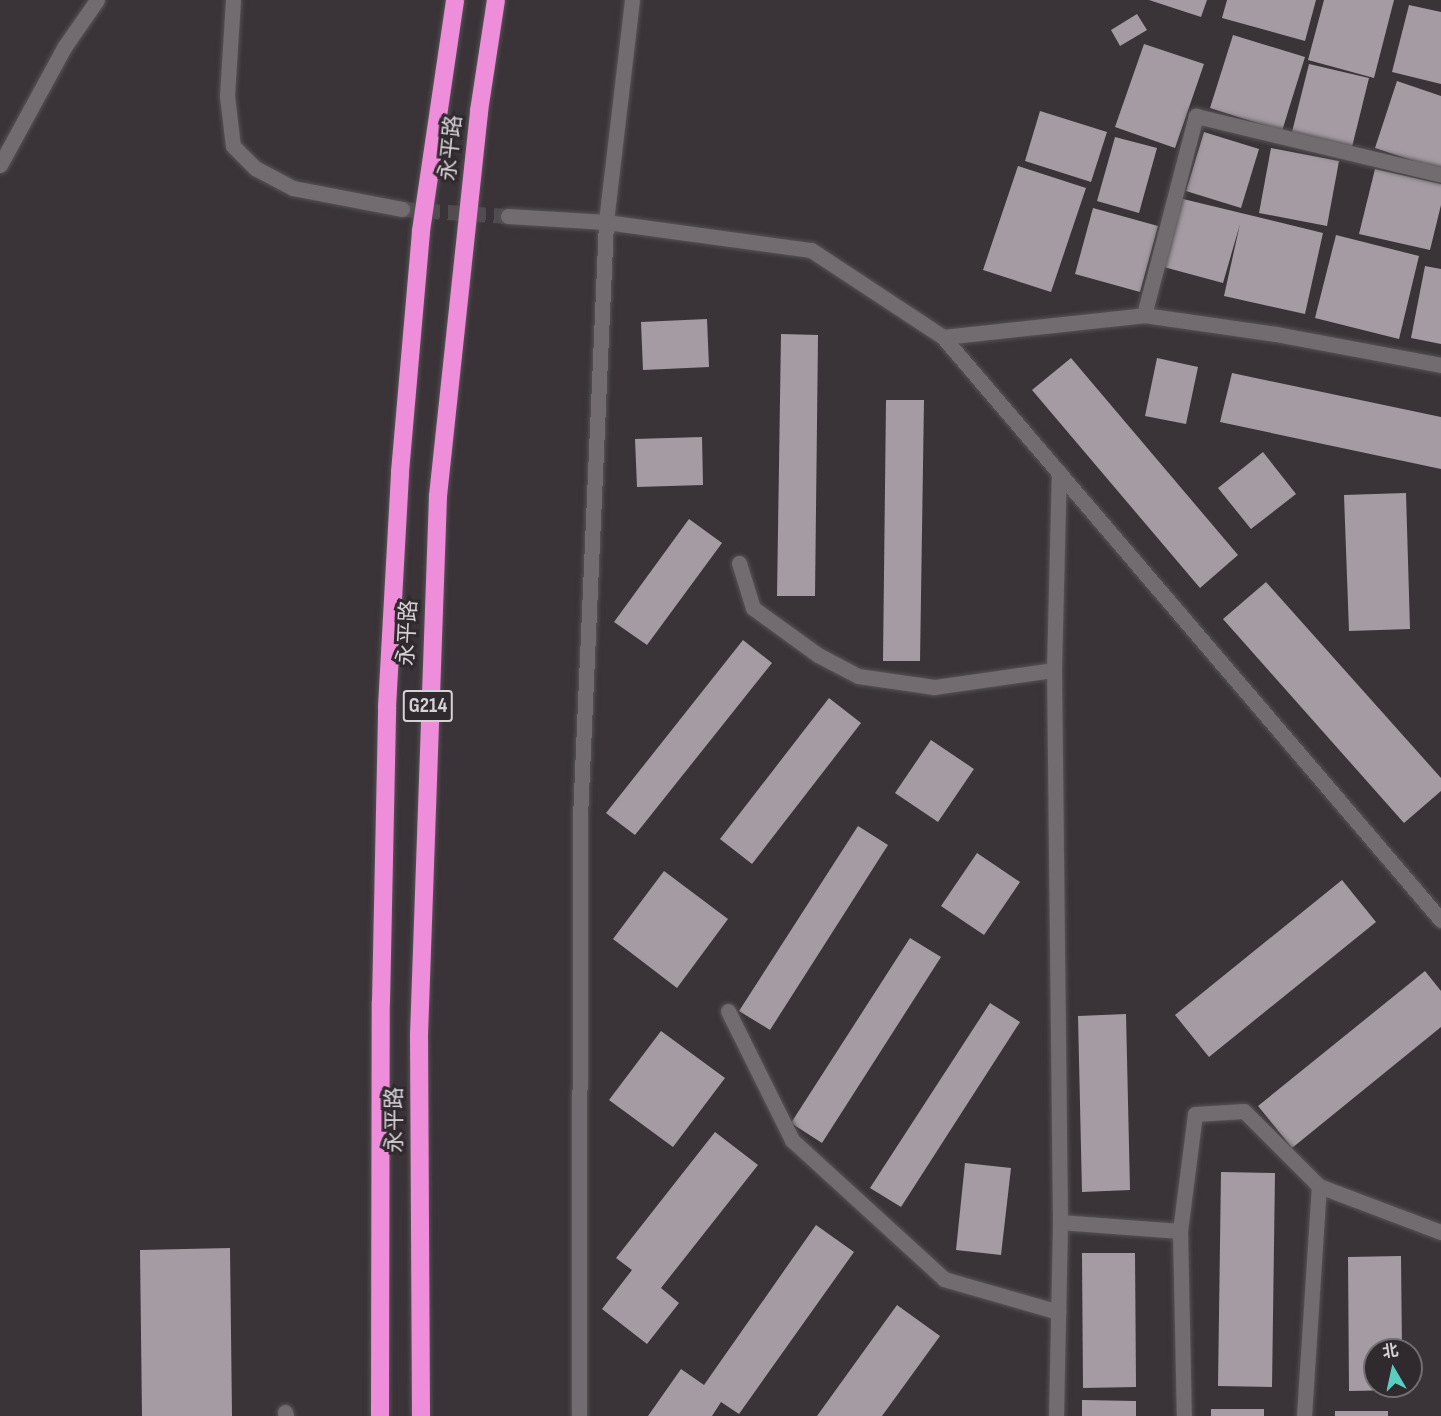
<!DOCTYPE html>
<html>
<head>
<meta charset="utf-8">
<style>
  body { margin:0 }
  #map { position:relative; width:1441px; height:1416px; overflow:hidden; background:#3a3438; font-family:"Sofia Sans Condensed","Noto Sans SC",sans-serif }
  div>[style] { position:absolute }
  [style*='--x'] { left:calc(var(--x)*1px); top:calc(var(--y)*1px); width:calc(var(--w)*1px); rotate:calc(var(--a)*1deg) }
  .building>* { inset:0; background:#a49ca2 }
  .minor-tunnel>* { height:15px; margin-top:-7.5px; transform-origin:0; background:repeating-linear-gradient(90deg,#514c4f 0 15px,transparent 0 23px) }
  .roads { filter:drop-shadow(0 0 2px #575256) drop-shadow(0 0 2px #575256) }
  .minor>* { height:15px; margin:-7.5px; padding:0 7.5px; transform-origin:7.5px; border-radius:7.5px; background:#726b70 }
  .highway>* { height:18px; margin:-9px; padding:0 9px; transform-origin:9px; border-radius:9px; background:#ee8dda }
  span { translate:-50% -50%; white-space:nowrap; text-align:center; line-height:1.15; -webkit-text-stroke:6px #302a2e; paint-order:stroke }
  .shield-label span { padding:2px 4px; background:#302a2e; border:2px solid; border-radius:4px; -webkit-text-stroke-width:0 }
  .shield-label { font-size:21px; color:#d5d1d4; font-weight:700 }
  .street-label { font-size:22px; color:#d5d1d4 }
  .north { position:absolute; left:1363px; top:1338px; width:60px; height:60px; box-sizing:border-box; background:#302a2e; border:2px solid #726d70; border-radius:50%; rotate:351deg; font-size:16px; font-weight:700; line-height:24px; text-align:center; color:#d5d1d4 }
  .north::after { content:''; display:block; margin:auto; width:21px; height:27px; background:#58cec1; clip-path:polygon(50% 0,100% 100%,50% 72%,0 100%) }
</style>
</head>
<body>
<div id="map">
  <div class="building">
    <div style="clip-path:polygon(1149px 0,1207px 0,1201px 17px)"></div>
    <div style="clip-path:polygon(1227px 0,1316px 0,1305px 41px,1222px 18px)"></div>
    <div style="clip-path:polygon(1324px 0,1394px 0,1374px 78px,1308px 60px)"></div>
    <div style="clip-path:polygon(1409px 5px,1441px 12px,1441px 84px,1392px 72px)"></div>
    <div style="clip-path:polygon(1137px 14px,1147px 30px,1120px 46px,1111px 30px)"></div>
    <div style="clip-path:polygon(1233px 35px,1305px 57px,1282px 131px,1210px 108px)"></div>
    <div style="clip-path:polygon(1144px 44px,1204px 64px,1175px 148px,1115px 127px)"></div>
    <div style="clip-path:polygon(1309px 64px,1369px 78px,1352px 147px,1292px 132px)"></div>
    <div style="clip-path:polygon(1397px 81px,1441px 96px,1441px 170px,1375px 148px)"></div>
    <div style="clip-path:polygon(1040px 111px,1107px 132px,1091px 182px,1025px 161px)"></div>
    <div style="clip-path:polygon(1204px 132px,1259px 149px,1241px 208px,1186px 191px)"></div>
    <div style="clip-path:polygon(1115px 137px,1157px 148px,1139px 213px,1097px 201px)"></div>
    <div style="clip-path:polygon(1271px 148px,1339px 161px,1327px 226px,1259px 213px)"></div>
    <div style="clip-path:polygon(1018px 166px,1086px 188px,1051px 292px,983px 270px)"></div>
    <div style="clip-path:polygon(1375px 169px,1441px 184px,1441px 205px,1430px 250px,1359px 234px)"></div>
    <div style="clip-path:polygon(1179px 198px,1323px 233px,1305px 314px,1224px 296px,1240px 224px,1223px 283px,1160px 266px)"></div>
    <div style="clip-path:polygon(1093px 208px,1158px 226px,1140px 292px,1075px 274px)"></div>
    <div style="clip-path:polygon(1336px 235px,1419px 256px,1399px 339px,1315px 318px)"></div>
    <div style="clip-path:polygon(1425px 266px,1441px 269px,1441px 344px,1411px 338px)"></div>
    <div style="clip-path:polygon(707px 319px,709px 367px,643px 370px,641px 322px)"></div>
    <div style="clip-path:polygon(781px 334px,818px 335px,815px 596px,777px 596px)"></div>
    <div style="clip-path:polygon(1071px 358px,1238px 555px,1200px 588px,1032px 390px)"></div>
    <div style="clip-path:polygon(1157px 358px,1198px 367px,1186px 424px,1145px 416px)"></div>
    <div style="clip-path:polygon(1232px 373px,1441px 417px,1441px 469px,1220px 422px)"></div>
    <div style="clip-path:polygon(886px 400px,924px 400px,920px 661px,883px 661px)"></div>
    <div style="clip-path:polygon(702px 437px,703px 485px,637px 487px,635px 439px)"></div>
    <div style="clip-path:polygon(1263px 452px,1296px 494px,1251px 529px,1218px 488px)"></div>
    <div style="clip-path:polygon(1406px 493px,1410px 629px,1349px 631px,1344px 495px)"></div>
    <div style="clip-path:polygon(689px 519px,722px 543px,647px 645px,614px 622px)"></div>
    <div style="clip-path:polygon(1266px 582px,1441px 778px,1441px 791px,1404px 823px,1223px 619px)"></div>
    <div style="clip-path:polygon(743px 640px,772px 663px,635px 835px,606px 813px)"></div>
    <div style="clip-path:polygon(829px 698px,861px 723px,752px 864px,720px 839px)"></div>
    <div style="clip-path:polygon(931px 740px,974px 769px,938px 822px,895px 793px)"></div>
    <div style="clip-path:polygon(858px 826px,888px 845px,770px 1030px,739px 1011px)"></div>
    <div style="clip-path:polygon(977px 853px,1020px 882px,984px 935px,941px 906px)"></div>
    <div style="clip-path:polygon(664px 871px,728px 919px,677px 988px,613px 939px)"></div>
    <div style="clip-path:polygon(1342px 880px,1376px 922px,1209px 1057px,1175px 1015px)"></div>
    <div style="clip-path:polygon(910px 938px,941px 957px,822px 1143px,791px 1123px)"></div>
    <div style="clip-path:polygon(1425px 971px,1441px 991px,1441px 1027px,1292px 1148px,1258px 1106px)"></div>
    <div style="clip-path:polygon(990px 1003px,1020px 1022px,901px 1207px,870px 1188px)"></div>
    <div style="clip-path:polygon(1126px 1014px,1130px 1190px,1082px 1192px,1078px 1016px)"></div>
    <div style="clip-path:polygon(661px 1031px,725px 1078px,673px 1147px,609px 1100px)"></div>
    <div style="clip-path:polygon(715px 1132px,758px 1165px,661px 1288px,679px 1303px,647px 1344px,602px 1309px,632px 1270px,616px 1258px)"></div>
    <div style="clip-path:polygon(965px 1163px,1011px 1168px,1001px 1255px,956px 1250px)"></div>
    <div style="clip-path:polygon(1221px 1172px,1275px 1173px,1272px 1387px,1218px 1386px)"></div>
    <div style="clip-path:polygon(816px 1225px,854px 1252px,739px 1414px,721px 1402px,712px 1416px,648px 1416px,681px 1369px,704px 1385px)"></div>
    <div style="clip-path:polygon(230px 1248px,232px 1416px,142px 1416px,140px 1250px)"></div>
    <div style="clip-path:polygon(1082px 1253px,1135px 1253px,1136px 1387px,1083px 1388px)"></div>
    <div style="clip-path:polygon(1401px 1256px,1402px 1350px,1375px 1350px,1375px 1386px,1402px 1386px,1402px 1390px,1349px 1391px,1348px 1257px)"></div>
    <div style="clip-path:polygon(897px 1305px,940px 1336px,882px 1416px,817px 1416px)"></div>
    <div style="clip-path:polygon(1082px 1400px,1136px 1401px,1136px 1416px,1082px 1416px)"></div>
    <div style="clip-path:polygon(1211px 1409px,1264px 1409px,1264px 1416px,1211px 1416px)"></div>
    <div style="clip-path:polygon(1335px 1411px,1388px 1411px,1388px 1416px,1335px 1416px)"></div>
  </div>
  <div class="minor-tunnel">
    <div style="--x:402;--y:209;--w:106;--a:3.8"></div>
  </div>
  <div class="roads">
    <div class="minor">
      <div style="--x:233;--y:0;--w:96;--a:93.6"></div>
      <div style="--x:227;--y:96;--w:50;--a:83.2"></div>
      <div style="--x:233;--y:146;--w:31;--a:45"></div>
      <div style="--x:255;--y:168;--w:43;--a:27.8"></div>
      <div style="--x:293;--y:188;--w:111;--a:10.9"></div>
      <div style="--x:632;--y:0;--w:224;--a:96.7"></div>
      <div style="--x:606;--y:222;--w:207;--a:7.8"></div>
      <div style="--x:811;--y:250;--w:158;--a:33.4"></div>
      <div style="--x:943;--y:337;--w:767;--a:49.5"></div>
      <div style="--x:0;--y:165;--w:136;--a:-61.4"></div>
      <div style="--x:65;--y:46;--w:56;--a:-55.2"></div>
      <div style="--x:508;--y:216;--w:98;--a:3.5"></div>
      <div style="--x:606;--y:222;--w:597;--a:92.5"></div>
      <div style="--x:580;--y:818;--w:598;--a:90.1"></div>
      <div style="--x:1144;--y:315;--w:206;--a:-75.4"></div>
      <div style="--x:1196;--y:116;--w:252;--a:13.5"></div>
      <div style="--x:943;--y:337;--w:202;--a:-6.2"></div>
      <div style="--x:1144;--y:315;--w:133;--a:8.2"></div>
      <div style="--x:1276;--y:334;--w:168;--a:10.6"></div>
      <div style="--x:739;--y:563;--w:47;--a:72.7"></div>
      <div style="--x:753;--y:608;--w:80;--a:35.9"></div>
      <div style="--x:818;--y:655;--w:45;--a:27.7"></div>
      <div style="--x:858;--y:676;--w:77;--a:8.2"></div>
      <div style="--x:934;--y:687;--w:121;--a:-8.1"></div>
      <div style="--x:728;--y:1011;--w:144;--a:63.6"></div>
      <div style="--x:792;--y:1140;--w:206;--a:42.4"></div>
      <div style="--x:944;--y:1279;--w:119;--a:16.1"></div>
      <div style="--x:1060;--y:1222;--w:120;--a:4.3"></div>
      <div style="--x:1180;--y:1231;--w:118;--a:-82.7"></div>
      <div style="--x:1195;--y:1114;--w:49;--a:-3.5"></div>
      <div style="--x:1244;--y:1111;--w:106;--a:45"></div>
      <div style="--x:1319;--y:1186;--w:130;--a:20.7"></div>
      <div style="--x:1180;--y:1231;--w:185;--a:88.8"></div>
      <div style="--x:285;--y:1412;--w:4;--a:76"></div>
      <div style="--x:1056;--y:1416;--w:194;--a:-88.8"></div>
      <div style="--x:1060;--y:1222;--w:552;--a:-90.62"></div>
      <div style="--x:1054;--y:670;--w:198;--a:-88.6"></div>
      <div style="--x:1304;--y:1416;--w:230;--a:-86.3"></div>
    </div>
    <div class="highway">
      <div style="--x:380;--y:1416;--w:414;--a:-89.9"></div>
      <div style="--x:381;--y:1002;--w:295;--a:-88.8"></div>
      <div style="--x:387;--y:707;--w:235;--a:-86.8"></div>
      <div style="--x:400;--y:472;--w:242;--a:-85"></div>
      <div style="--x:421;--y:231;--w:233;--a:-81.6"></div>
      <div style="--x:421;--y:1416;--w:381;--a:-90.3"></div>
      <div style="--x:419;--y:1035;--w:539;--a:-87.98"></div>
      <div style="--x:438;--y:496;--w:387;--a:-83.9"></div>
      <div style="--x:479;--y:111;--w:112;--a:-81.3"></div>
    </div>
  </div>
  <div class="shield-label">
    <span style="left:428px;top:706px">G214</span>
  </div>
  <div class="street-label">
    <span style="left:451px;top:148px;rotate:-84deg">永平路</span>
    <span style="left:408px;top:633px;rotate:-87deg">永平路</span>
    <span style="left:395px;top:1120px;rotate:-90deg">永平路</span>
  </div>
  <div class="north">北</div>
</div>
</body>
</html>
